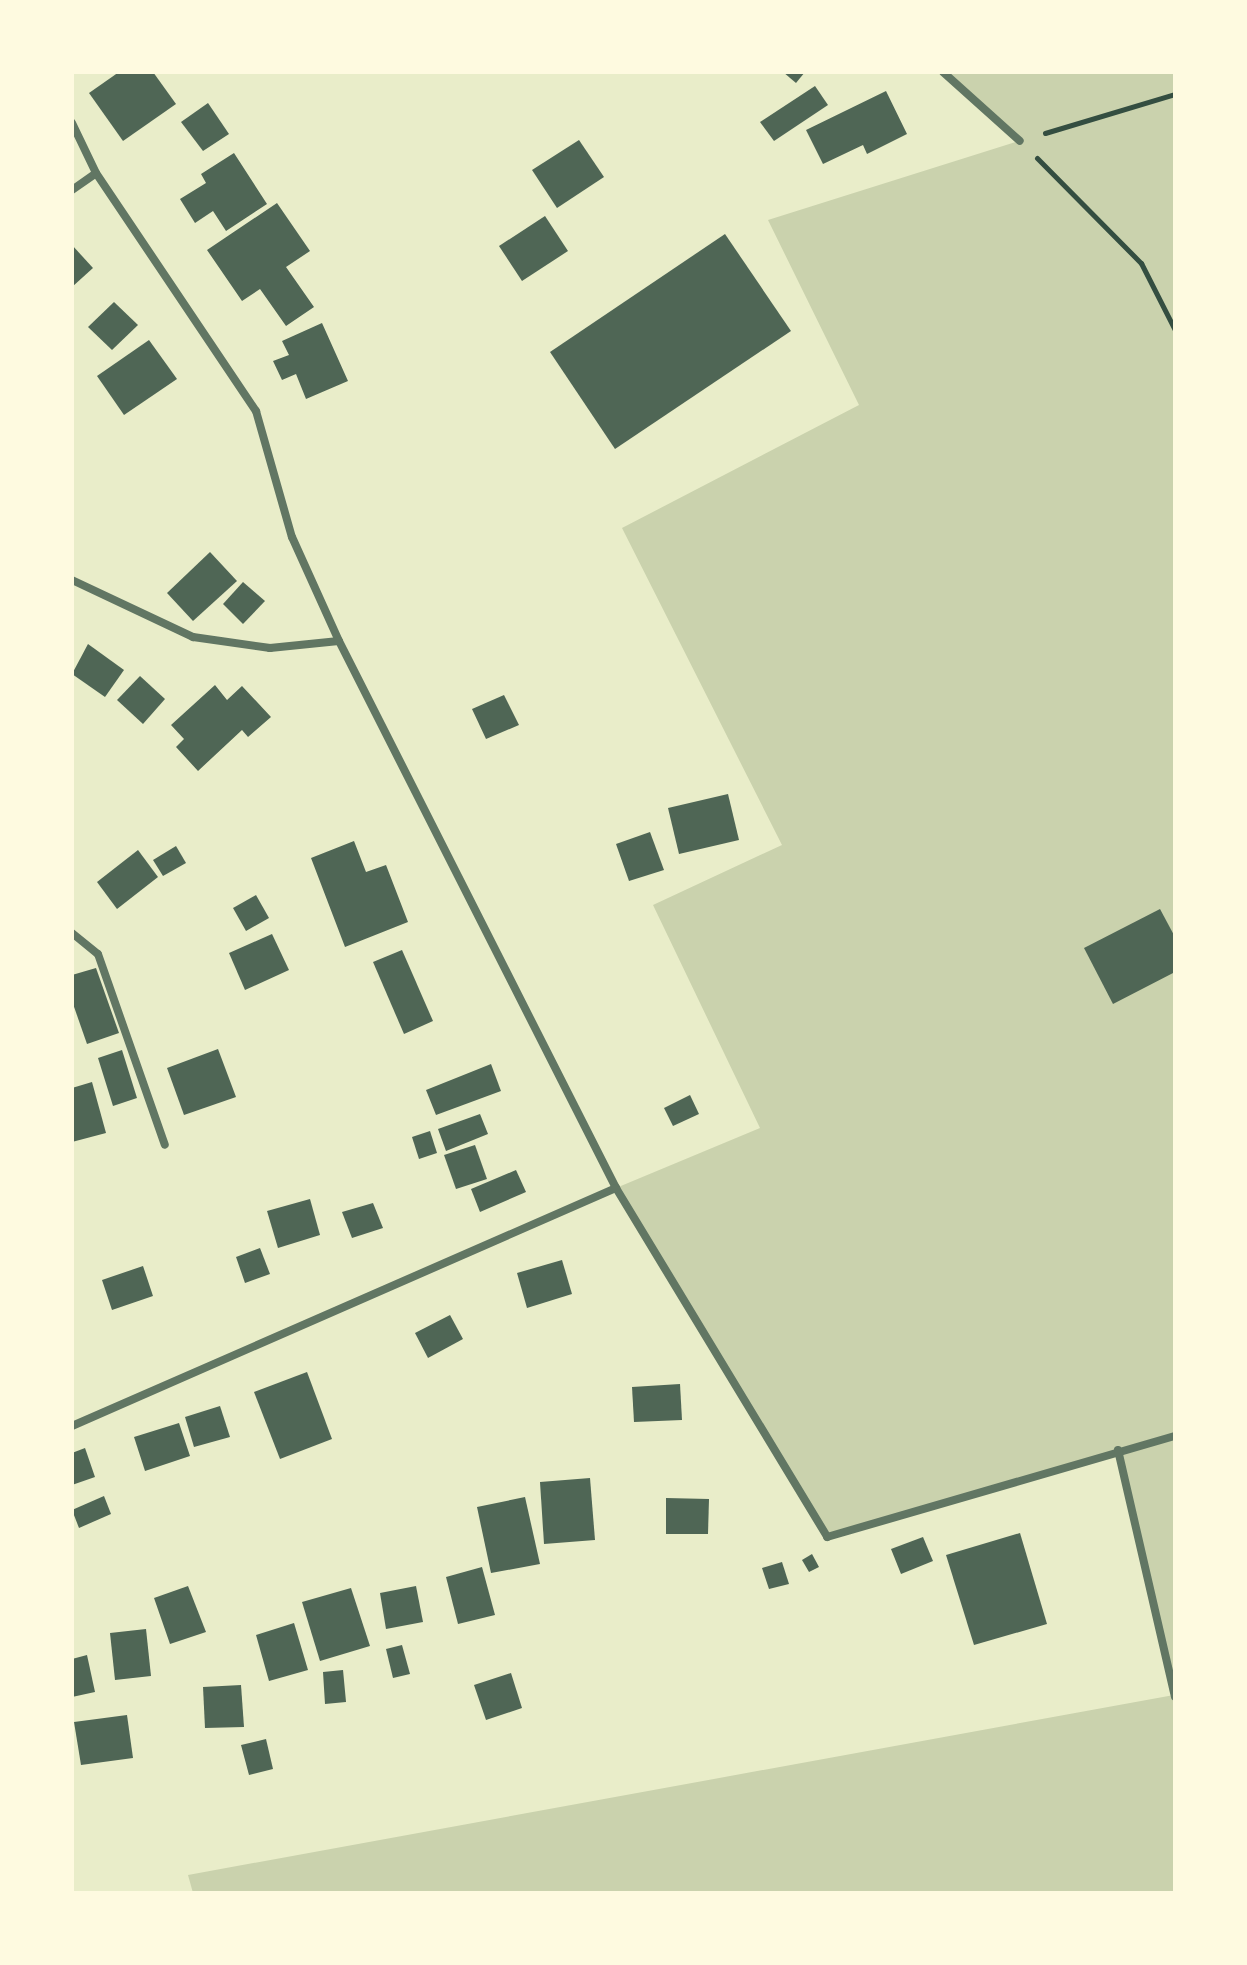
<!DOCTYPE html>
<html>
<head>
<meta charset="utf-8">
<style>
  body { margin:0 }
  #map { position:relative; width:1247px; height:1965px; overflow:hidden; background:#e9edc9; font-family:"Roboto Condensed",sans-serif }
  div>[style] { position:absolute }
  [style*='--x'] { left:calc(var(--x)*1px); top:calc(var(--y)*1px); width:calc(var(--w)*1px); rotate:calc(var(--a)*1deg) }
  .green>* { inset:0; background:#cad2ad }
  .building>* { inset:0; background:#4f6655 }
  .path>* { height:5px; margin:-2.5px; padding:0 2.5px; transform-origin:2.5px; border-radius:2.5px; background:#344e41 }
  .minor>* { height:8px; margin:-4px; padding:0 4px; transform-origin:4px; border-radius:4px; background:#617663 }
  span { translate:-50% -50%; white-space:nowrap; text-align:center; line-height:1.15; -webkit-text-stroke:6px #fefae0; paint-order:stroke }
  .frame { position:absolute; inset:0; border:74px solid #fefae0; pointer-events:none }
</style>
</head>
<body>
<div id="map">
  <div class="green">
    <div style="clip-path:polygon(943px 72px,1175px 72px,1175px 1893px,193px 1893px,188px 1875px,1174px 1695px,1118px 1450px,827px 1537px,616px 1188px,760px 1128px,653px 905px,782px 845px,622px 528px,859px 405px,768px 220px,1019px 141px)"></div>
  </div>
  <div class="building">
    <div style="clip-path:polygon(119px 72px,153px 72px,176px 104px,123px 141px,89px 93px)"></div>
    <div style="clip-path:polygon(783px 72px,805px 72px,796px 83px)"></div>
    <div style="clip-path:polygon(815px 86px,828px 105px,774px 141px,760px 122px)"></div>
    <div style="clip-path:polygon(886px 91px,907px 134px,867px 154px,863px 145px,823px 164px,806px 130px)"></div>
    <div style="clip-path:polygon(208px 103px,229px 134px,203px 151px,181px 122px)"></div>
    <div style="clip-path:polygon(579px 140px,604px 177px,557px 208px,532px 170px)"></div>
    <div style="clip-path:polygon(234px 153px,267px 204px,226px 231px,213px 211px,195px 223px,180px 199px,206px 183px,201px 174px)"></div>
    <div style="clip-path:polygon(277px 203px,310px 251px,286px 267px,314px 307px,286px 326px,260px 289px,242px 301px,207px 250px)"></div>
    <div style="clip-path:polygon(545px 216px,568px 251px,522px 281px,499px 246px)"></div>
    <div style="clip-path:polygon(725px 234px,791px 331px,615px 449px,550px 352px)"></div>
    <div style="clip-path:polygon(72px 245px,93px 268px,72px 287px)"></div>
    <div style="clip-path:polygon(114px 302px,138px 325px,112px 350px,88px 327px)"></div>
    <div style="clip-path:polygon(322px 323px,348px 381px,306px 399px,296px 374px,282px 380px,273px 361px,289px 355px,282px 341px)"></div>
    <div style="clip-path:polygon(149px 340px,177px 379px,124px 415px,97px 376px)"></div>
    <div style="clip-path:polygon(210px 552px,237px 581px,193px 621px,167px 593px)"></div>
    <div style="clip-path:polygon(243px 582px,265px 601px,243px 624px,223px 604px)"></div>
    <div style="clip-path:polygon(88px 644px,124px 670px,105px 697px,72px 674px)"></div>
    <div style="clip-path:polygon(140px 676px,165px 699px,143px 724px,117px 700px)"></div>
    <div style="clip-path:polygon(215px 685px,227px 700px,242px 686px,271px 717px,248px 737px,242px 730px,198px 771px,176px 747px,184px 739px,171px 725px)"></div>
    <div style="clip-path:polygon(504px 695px,519px 725px,486px 739px,472px 709px)"></div>
    <div style="clip-path:polygon(728px 794px,739px 840px,679px 854px,668px 808px)"></div>
    <div style="clip-path:polygon(650px 832px,664px 870px,629px 881px,616px 844px)"></div>
    <div style="clip-path:polygon(354px 841px,366px 872px,386px 865px,408px 922px,345px 947px,311px 858px)"></div>
    <div style="clip-path:polygon(176px 846px,186px 863px,163px 876px,153px 860px)"></div>
    <div style="clip-path:polygon(138px 850px,158px 877px,117px 909px,97px 882px)"></div>
    <div style="clip-path:polygon(256px 895px,269px 918px,246px 931px,233px 908px)"></div>
    <div style="clip-path:polygon(1160px 909px,1175px 937px,1175px 972px,1113px 1004px,1084px 948px)"></div>
    <div style="clip-path:polygon(272px 934px,289px 970px,245px 990px,229px 953px)"></div>
    <div style="clip-path:polygon(402px 950px,433px 1021px,404px 1034px,373px 962px)"></div>
    <div style="clip-path:polygon(96px 968px,119px 1033px,87px 1044px,72px 1001px,72px 975px)"></div>
    <div style="clip-path:polygon(218px 1049px,236px 1097px,184px 1115px,167px 1068px)"></div>
    <div style="clip-path:polygon(122px 1050px,137px 1098px,113px 1106px,98px 1058px)"></div>
    <div style="clip-path:polygon(491px 1064px,501px 1091px,436px 1115px,426px 1090px)"></div>
    <div style="clip-path:polygon(92px 1082px,106px 1133px,72px 1142px,72px 1088px)"></div>
    <div style="clip-path:polygon(690px 1095px,699px 1114px,673px 1126px,664px 1108px)"></div>
    <div style="clip-path:polygon(480px 1114px,488px 1134px,446px 1151px,438px 1129px)"></div>
    <div style="clip-path:polygon(430px 1131px,437px 1153px,419px 1159px,412px 1137px)"></div>
    <div style="clip-path:polygon(475px 1145px,487px 1179px,456px 1189px,444px 1155px)"></div>
    <div style="clip-path:polygon(516px 1170px,526px 1192px,480px 1212px,471px 1189px)"></div>
    <div style="clip-path:polygon(310px 1199px,320px 1235px,278px 1248px,267px 1211px)"></div>
    <div style="clip-path:polygon(373px 1203px,383px 1228px,352px 1238px,342px 1212px)"></div>
    <div style="clip-path:polygon(260px 1248px,270px 1274px,245px 1283px,236px 1257px)"></div>
    <div style="clip-path:polygon(562px 1260px,572px 1294px,527px 1308px,517px 1273px)"></div>
    <div style="clip-path:polygon(143px 1266px,153px 1296px,112px 1310px,102px 1280px)"></div>
    <div style="clip-path:polygon(450px 1315px,463px 1339px,428px 1358px,415px 1333px)"></div>
    <div style="clip-path:polygon(307px 1372px,332px 1439px,280px 1459px,254px 1392px)"></div>
    <div style="clip-path:polygon(680px 1384px,682px 1420px,634px 1422px,632px 1387px)"></div>
    <div style="clip-path:polygon(220px 1406px,230px 1437px,194px 1447px,185px 1417px)"></div>
    <div style="clip-path:polygon(179px 1423px,190px 1456px,145px 1471px,134px 1437px)"></div>
    <div style="clip-path:polygon(85px 1448px,95px 1477px,72px 1485px,72px 1453px)"></div>
    <div style="clip-path:polygon(590px 1478px,595px 1540px,544px 1544px,540px 1482px)"></div>
    <div style="clip-path:polygon(104px 1496px,111px 1514px,79px 1528px,72px 1510px)"></div>
    <div style="clip-path:polygon(525px 1497px,540px 1564px,491px 1573px,477px 1507px)"></div>
    <div style="clip-path:polygon(666px 1498px,709px 1499px,708px 1534px,666px 1534px)"></div>
    <div style="clip-path:polygon(1020px 1533px,1047px 1624px,974px 1645px,946px 1555px)"></div>
    <div style="clip-path:polygon(923px 1537px,933px 1561px,901px 1574px,891px 1549px)"></div>
    <div style="clip-path:polygon(812px 1554px,819px 1567px,809px 1572px,802px 1560px)"></div>
    <div style="clip-path:polygon(782px 1562px,789px 1584px,769px 1589px,762px 1568px)"></div>
    <div style="clip-path:polygon(482px 1567px,495px 1615px,458px 1624px,446px 1577px)"></div>
    <div style="clip-path:polygon(188px 1586px,206px 1632px,170px 1644px,154px 1598px)"></div>
    <div style="clip-path:polygon(416px 1586px,423px 1622px,386px 1629px,380px 1593px)"></div>
    <div style="clip-path:polygon(351px 1588px,370px 1646px,320px 1661px,302px 1602px)"></div>
    <div style="clip-path:polygon(294px 1623px,308px 1670px,269px 1681px,256px 1635px)"></div>
    <div style="clip-path:polygon(146px 1629px,151px 1676px,115px 1680px,110px 1633px)"></div>
    <div style="clip-path:polygon(402px 1645px,410px 1674px,393px 1678px,386px 1649px)"></div>
    <div style="clip-path:polygon(87px 1655px,95px 1692px,72px 1697px,72px 1659px)"></div>
    <div style="clip-path:polygon(343px 1670px,346px 1702px,325px 1704px,323px 1672px)"></div>
    <div style="clip-path:polygon(511px 1673px,522px 1708px,486px 1720px,474px 1685px)"></div>
    <div style="clip-path:polygon(241px 1685px,244px 1727px,205px 1728px,203px 1687px)"></div>
    <div style="clip-path:polygon(127px 1715px,133px 1758px,81px 1765px,74px 1722px)"></div>
    <div style="clip-path:polygon(266px 1739px,273px 1769px,249px 1775px,241px 1745px)"></div>
  </div>
  <div class="path">
    <div style="--x:1045;--y:133;--w:136;--a:-16.7"></div>
    <div style="--x:1037;--y:158;--w:148;--a:45.3"></div>
    <div style="--x:1141;--y:263;--w:75;--a:63.1"></div>
  </div>
  <div class="minor">
    <div style="--x:943;--y:72;--w:103;--a:41.9"></div>
    <div style="--x:72;--y:123;--w:55;--a:64.4"></div>
    <div style="--x:96;--y:173;--w:287;--a:56.1"></div>
    <div style="--x:256;--y:411;--w:131;--a:74.1"></div>
    <div style="--x:292;--y:537;--w:114;--a:65.7"></div>
    <div style="--x:339;--y:641;--w:613;--a:63.14"></div>
    <div style="--x:616;--y:1188;--w:408;--a:58.8"></div>
    <div style="--x:827;--y:1537;--w:362;--a:-16.2"></div>
    <div style="--x:72;--y:190;--w:29;--a:-35"></div>
    <div style="--x:72;--y:580;--w:134;--a:25.2"></div>
    <div style="--x:193;--y:637;--w:78;--a:8.1"></div>
    <div style="--x:270;--y:648;--w:69;--a:-5.8"></div>
    <div style="--x:72;--y:933;--w:33;--a:39"></div>
    <div style="--x:98;--y:954;--w:202;--a:70.7"></div>
    <div style="--x:72;--y:1426;--w:594;--a:-23.63"></div>
    <div style="--x:1118;--y:1450;--w:253;--a:77"></div>
  </div>
  <div class="frame"></div>
</div>
</body>
</html>
